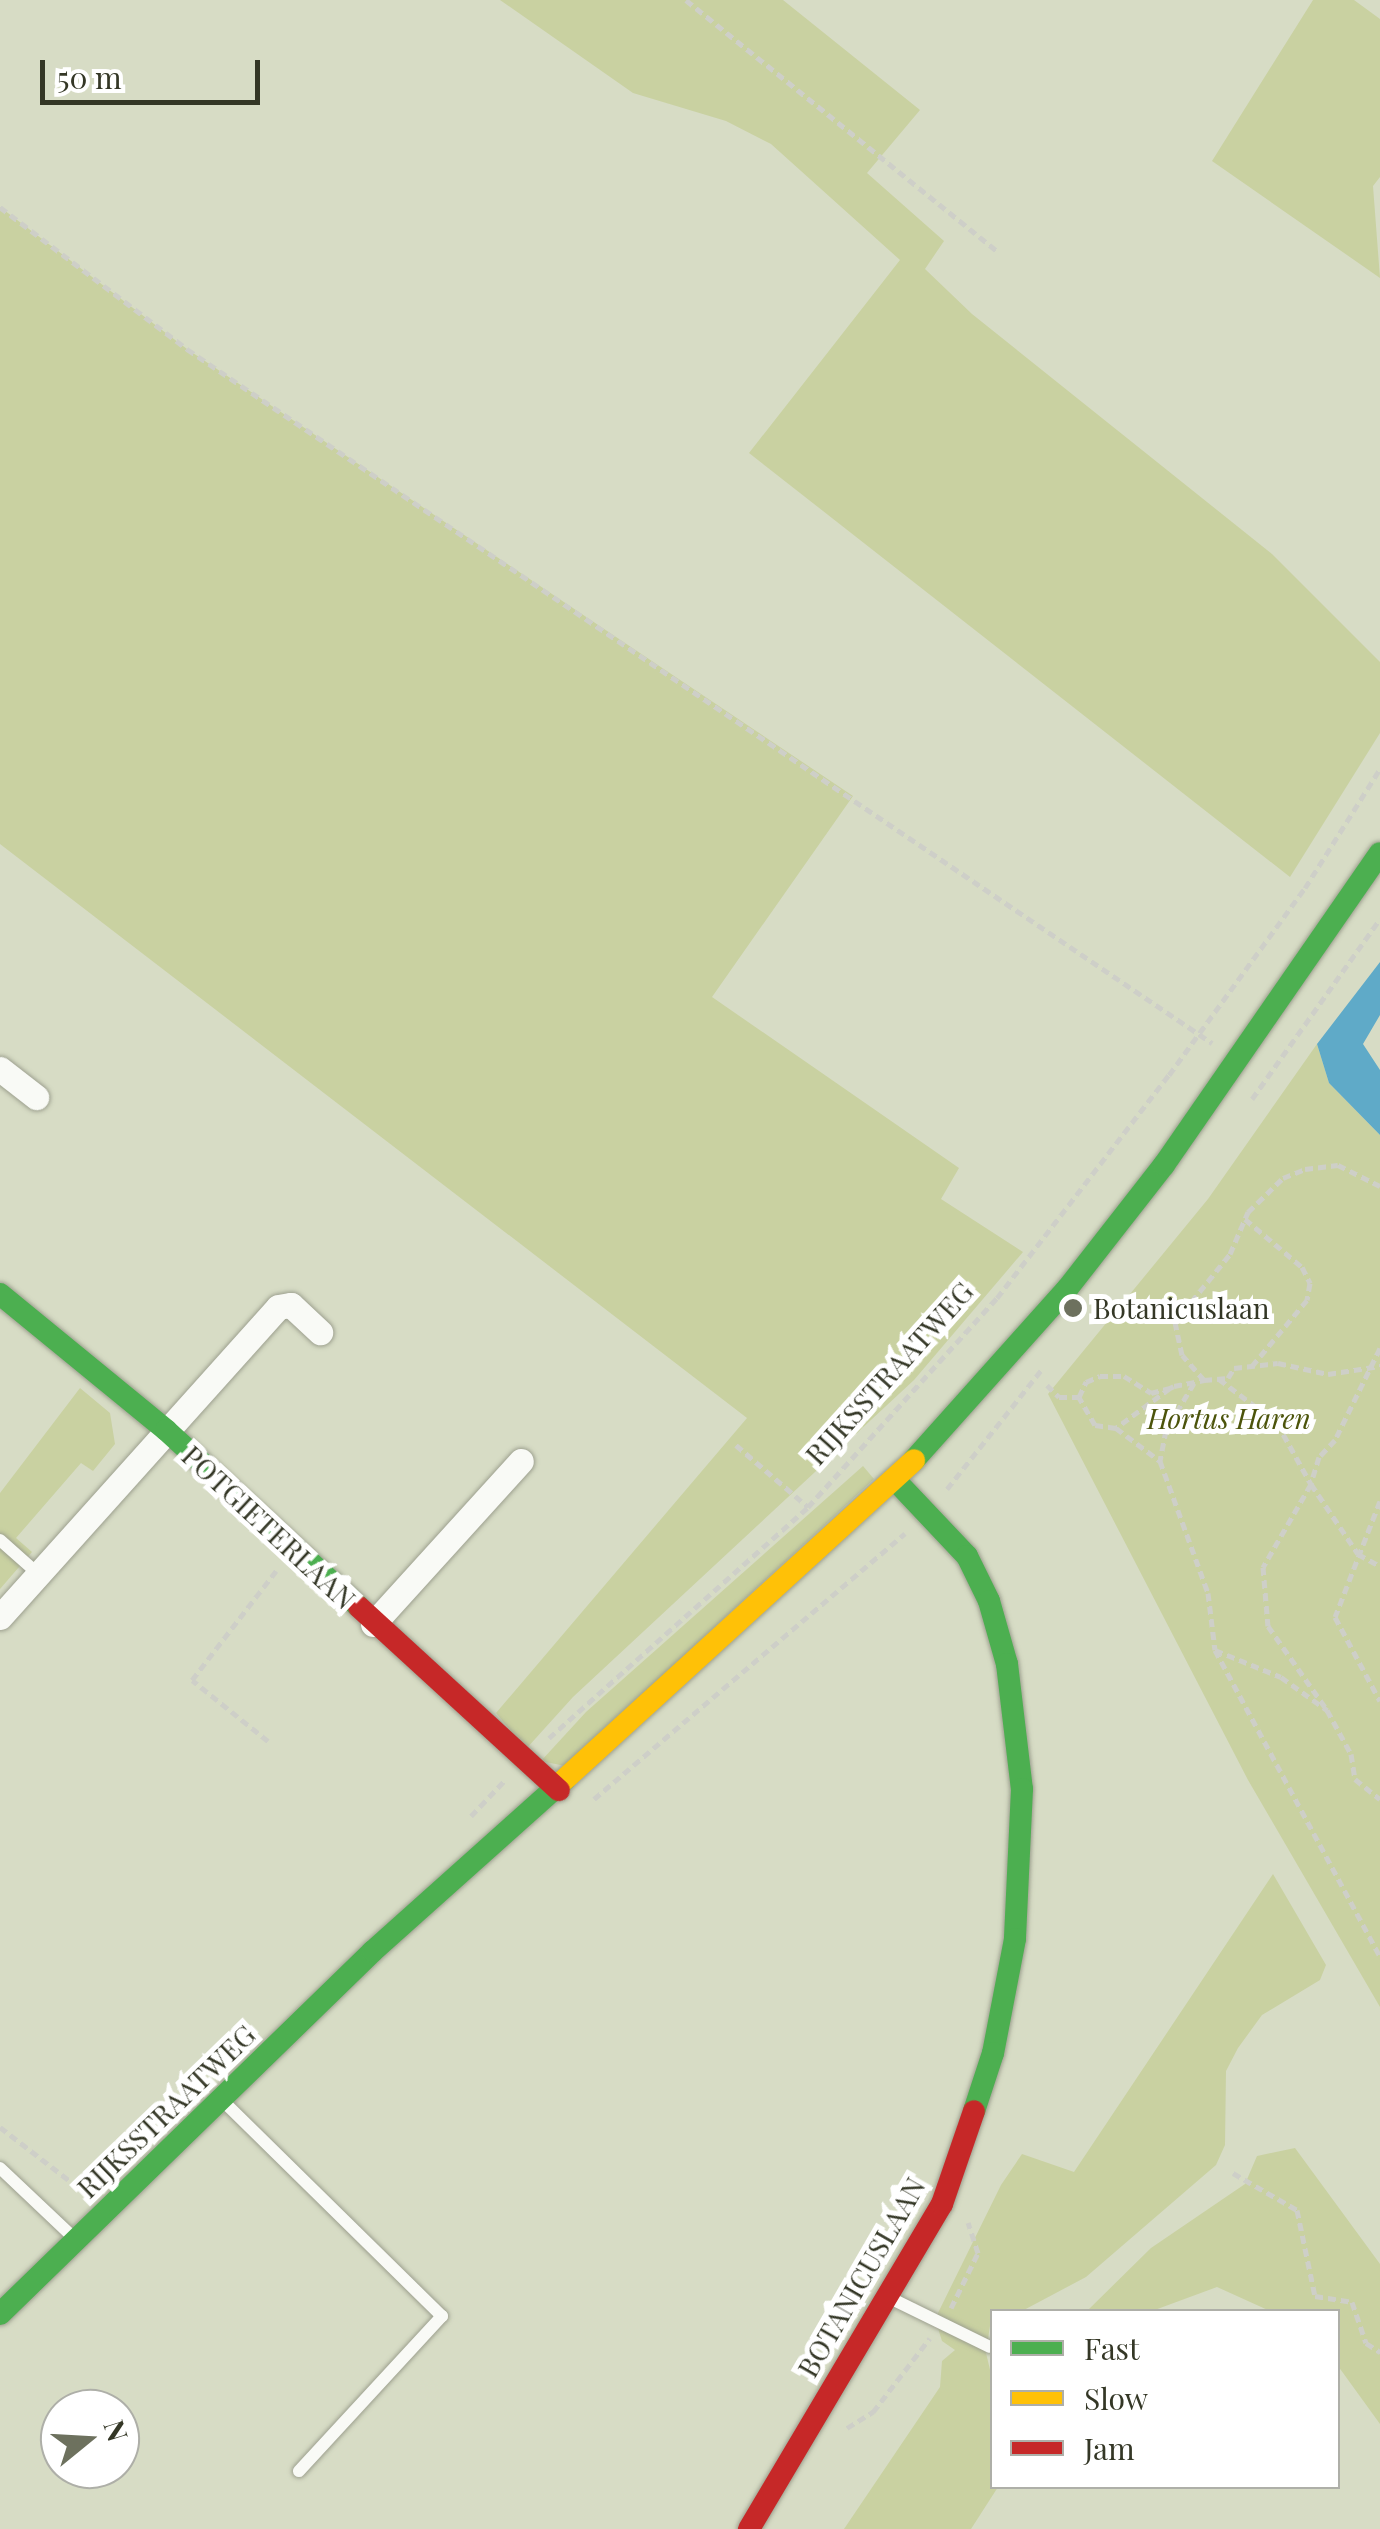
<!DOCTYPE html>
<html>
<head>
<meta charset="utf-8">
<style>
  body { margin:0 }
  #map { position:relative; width:1380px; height:2529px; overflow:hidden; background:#d7dcc5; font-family:"Playfair Display",serif }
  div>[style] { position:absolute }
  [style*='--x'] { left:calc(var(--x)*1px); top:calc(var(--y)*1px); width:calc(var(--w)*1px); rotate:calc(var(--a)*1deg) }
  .green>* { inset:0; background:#c9d1a1 }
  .water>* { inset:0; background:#5faac8 }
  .path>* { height:5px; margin-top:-2.5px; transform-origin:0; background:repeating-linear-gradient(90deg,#cecfc8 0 8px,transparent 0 13px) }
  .roads { filter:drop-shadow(0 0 2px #9da08f) drop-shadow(0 0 2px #9da08f) }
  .lane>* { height:12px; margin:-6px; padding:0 6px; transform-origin:6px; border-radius:6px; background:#f9faf6 }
  .street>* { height:25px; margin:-12.5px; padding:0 12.5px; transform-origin:12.5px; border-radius:12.5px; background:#f9faf6 }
  .fast>* { height:22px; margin:-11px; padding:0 11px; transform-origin:11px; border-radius:11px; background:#4caf50 }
  .slow>* { height:22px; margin:-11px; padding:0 11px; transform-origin:11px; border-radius:11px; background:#ffc107 }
  .jam>* { height:22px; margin:-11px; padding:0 11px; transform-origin:11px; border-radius:11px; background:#c62828 }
  .dots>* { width:28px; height:28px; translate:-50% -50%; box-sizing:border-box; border:5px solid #fff; border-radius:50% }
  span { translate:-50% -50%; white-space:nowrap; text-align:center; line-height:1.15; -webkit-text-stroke:10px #fff; paint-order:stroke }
  .poi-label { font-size:28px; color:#343726 }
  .left { translate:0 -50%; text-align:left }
  .street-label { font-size:28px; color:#343726 }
  .park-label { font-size:28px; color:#4c540b; font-style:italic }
  .legend { position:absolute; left:990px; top:2309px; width:350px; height:180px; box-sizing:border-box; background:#fff; border:2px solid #aeafa8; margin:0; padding:12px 18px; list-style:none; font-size:30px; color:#343726 }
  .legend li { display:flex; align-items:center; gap:20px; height:50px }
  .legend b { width:50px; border:2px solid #aeafa8 }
  .north { position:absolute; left:40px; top:2389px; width:100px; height:100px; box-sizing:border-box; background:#fff; border:2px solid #aeafa8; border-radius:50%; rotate:72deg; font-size:28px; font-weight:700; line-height:40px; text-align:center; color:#343726 }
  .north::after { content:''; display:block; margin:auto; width:35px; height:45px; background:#6d715e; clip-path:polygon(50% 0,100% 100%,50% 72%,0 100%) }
  .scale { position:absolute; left:40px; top:60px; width:220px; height:45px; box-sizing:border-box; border:5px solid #343726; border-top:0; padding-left:12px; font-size:30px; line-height:35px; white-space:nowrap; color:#343726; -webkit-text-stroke:8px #fff; paint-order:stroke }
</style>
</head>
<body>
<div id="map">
  <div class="green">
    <div style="clip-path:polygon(500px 0,783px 0,920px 110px,867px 173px,944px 241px,925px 269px,972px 314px,1272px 554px,1380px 662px,1380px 733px,1290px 877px,749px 453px,900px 260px,771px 144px,726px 121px,633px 93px)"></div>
    <div style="clip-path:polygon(1313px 0,1354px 0,1380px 19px,1380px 177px,1373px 186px,1380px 278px,1212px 161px)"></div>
    <div style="clip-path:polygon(0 207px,187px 349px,853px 796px,712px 997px,959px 1168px,941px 1199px,1023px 1252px,914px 1380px,573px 1697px,526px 1749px,496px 1713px,747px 1418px,0 844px)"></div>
    <div style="clip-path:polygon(1317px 1044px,1329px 1083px,1380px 1135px,1380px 2007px,1248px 1780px,1048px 1394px,1208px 1199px)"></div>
    <div style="clip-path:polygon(80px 1388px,110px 1413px,115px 1444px,93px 1471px,81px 1463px,16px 1538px,32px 1552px,0 1589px,0 1493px)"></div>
    <div style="clip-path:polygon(863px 1466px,874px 1479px,565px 1766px,541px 1761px,586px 1712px)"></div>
    <div style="clip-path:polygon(1273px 1874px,1326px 1965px,1320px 1980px,1262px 2015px,1238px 2048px,1226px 2071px,1225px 2145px,1216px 2165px,1086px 2277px,1022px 2311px,992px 2312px,986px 2353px,992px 2378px,992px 2486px,998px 2487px,971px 2529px,844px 2529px,940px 2387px,942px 2361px,955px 2350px,942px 2341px,935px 2319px,1001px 2185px,1022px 2154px,1074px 2172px)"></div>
    <div style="clip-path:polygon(1295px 2148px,1380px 2264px,1380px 2424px,1338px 2366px,1338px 2312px,1270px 2311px,1217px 2287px,1152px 2311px,1087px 2311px,1151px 2248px,1245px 2184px,1257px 2156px)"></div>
  </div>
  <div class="water">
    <div style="clip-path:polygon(1380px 962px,1380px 1015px,1363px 1044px,1380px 1070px,1380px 1135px,1329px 1083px,1317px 1044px)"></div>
  </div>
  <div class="path">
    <div style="--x:686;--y:0;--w:402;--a:38.9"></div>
    <div style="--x:0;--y:207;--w:235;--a:37.2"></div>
    <div style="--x:187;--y:349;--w:1238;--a:34.1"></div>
    <div style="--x:1252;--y:1099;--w:221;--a:-54.6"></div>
    <div style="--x:1245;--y:1219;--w:75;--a:40.1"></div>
    <div style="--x:1302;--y:1267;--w:18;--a:63"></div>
    <div style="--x:1310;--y:1283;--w:17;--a:100"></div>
    <div style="--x:1307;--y:1300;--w:86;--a:129.8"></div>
    <div style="--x:1380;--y:1348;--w:102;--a:116.1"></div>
    <div style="--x:1335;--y:1440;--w:23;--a:133"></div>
    <div style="--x:1319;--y:1457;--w:28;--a:107"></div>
    <div style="--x:1311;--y:1484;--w:84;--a:56.1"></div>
    <div style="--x:1358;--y:1554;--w:25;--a:29"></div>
    <div style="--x:1219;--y:1379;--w:73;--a:37.2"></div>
    <div style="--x:1277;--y:1423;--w:70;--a:60.9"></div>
    <div style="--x:1311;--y:1484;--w:96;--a:120"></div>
    <div style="--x:1263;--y:1567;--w:59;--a:85.2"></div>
    <div style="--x:1268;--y:1626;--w:103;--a:54.9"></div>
    <div style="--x:1204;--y:1380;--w:33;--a:-131"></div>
    <div style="--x:1182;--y:1355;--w:34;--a:-102"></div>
    <div style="--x:1175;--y:1322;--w:87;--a:-51"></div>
    <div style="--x:1230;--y:1254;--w:46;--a:-66.8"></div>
    <div style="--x:1248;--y:1212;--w:49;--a:-44.2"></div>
    <div style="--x:1283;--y:1178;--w:24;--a:-22"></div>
    <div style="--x:1305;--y:1169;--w:33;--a:-7"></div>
    <div style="--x:1338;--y:1165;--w:47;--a:26.6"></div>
    <div style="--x:1194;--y:1383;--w:55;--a:120.8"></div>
    <div style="--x:1166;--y:1430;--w:32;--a:101"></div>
    <div style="--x:1160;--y:1461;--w:140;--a:70"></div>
    <div style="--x:1208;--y:1593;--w:57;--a:83"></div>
    <div style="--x:1215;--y:1650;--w:348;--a:61.7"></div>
    <div style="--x:1047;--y:1385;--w:17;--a:45"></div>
    <div style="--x:1059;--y:1397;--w:20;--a:0"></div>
    <div style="--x:1170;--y:1388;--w:67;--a:143.5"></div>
    <div style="--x:1116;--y:1428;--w:21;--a:-172"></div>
    <div style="--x:1095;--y:1425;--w:32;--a:-120"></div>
    <div style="--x:1079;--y:1397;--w:17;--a:-65"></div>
    <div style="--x:1086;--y:1382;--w:15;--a:-23"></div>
    <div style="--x:1100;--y:1376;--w:24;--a:0"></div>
    <div style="--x:1124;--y:1376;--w:32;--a:32"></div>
    <div style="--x:1151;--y:1393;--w:20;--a:-15"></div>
    <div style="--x:1170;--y:1388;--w:4;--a:-27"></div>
    <div style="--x:1174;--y:1386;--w:31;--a:-11"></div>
    <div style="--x:1204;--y:1380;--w:24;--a:-5"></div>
    <div style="--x:1228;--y:1378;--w:12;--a:-59"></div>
    <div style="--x:1234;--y:1368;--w:44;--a:-6.5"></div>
    <div style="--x:1278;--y:1363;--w:51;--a:12.4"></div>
    <div style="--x:1328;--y:1374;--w:53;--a:-8.7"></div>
    <div style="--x:1116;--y:1428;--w:55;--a:36.9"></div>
    <div style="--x:736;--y:1445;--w:95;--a:40.7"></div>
    <div style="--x:947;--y:1489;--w:154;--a:-51.6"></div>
    <div style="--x:1380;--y:1501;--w:124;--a:111.2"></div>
    <div style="--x:1335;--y:1617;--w:95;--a:61.8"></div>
    <div style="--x:1215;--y:1650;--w:71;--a:22.2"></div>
    <div style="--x:1281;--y:1677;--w:57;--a:35.7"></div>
    <div style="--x:1327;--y:1710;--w:50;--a:61.4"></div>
    <div style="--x:1351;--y:1754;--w:25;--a:81"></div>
    <div style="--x:1355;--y:1779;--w:32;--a:39"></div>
    <div style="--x:549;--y:1738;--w:347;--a:-41.7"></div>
    <div style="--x:808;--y:1507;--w:282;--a:-47.9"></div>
    <div style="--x:997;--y:1298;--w:282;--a:-52.4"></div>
    <div style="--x:1169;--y:1075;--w:231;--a:-54"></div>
    <div style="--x:1305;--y:888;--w:141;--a:-57.8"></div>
    <div style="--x:268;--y:1741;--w:97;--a:-141.2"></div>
    <div style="--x:192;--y:1680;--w:138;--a:-52.4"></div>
    <div style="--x:594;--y:1799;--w:409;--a:-40.5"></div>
    <div style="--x:471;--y:1816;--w:50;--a:-46.6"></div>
    <div style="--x:0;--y:2127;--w:106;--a:37.7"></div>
    <div style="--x:1233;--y:2173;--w:74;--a:30"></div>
    <div style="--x:1297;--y:2210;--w:88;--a:78.2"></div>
    <div style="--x:1315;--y:2296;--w:37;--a:9"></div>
    <div style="--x:1352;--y:2302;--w:43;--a:71.1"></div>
    <div style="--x:1366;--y:2343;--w:17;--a:33"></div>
    <div style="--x:951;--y:2308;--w:61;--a:-63.9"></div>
    <div style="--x:978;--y:2253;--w:32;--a:-108"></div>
    <div style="--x:847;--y:2428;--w:31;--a:-32"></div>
    <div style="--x:873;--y:2412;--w:93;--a:-52.4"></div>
  </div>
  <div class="roads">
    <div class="lane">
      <div style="--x:0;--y:1540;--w:48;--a:41.6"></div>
      <div style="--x:223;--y:2101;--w:307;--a:44.5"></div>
      <div style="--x:442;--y:2316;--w:211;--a:132.7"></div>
      <div style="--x:0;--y:2168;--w:102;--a:43.4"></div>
      <div style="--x:890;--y:2298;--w:111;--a:26.1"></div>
    </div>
    <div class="street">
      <div style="--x:0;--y:1069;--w:46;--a:37.9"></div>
      <div style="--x:0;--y:1617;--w:416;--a:-48.1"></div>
      <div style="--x:278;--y:1307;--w:13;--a:-9"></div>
      <div style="--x:291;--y:1305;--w:40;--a:43"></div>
      <div style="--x:373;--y:1624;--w:220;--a:-47.8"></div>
    </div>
    <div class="fast">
      <div style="--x:0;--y:1294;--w:215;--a:39.3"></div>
      <div style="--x:166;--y:1430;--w:262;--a:42.5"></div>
      <div style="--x:914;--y:1460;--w:229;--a:-48.2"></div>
      <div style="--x:1067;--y:1289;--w:157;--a:-52"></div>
      <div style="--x:1164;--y:1165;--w:379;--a:-55.3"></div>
      <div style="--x:896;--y:1481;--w:103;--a:46.6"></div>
      <div style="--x:967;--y:1556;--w:50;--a:63.9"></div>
      <div style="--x:989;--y:1601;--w:66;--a:74.1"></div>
      <div style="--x:1007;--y:1664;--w:126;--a:83.2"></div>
      <div style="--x:1022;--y:1789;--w:150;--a:92.7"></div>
      <div style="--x:1015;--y:1939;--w:116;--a:100.9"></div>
      <div style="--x:993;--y:2053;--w:61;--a:108.1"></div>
      <div style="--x:0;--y:2314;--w:520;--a:-44.22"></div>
      <div style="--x:373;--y:1951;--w:256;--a:-41.8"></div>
    </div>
    <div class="slow">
      <div style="--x:564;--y:1780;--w:474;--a:-42.4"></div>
    </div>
    <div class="jam">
      <div style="--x:359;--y:1607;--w:271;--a:42.5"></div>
      <div style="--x:749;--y:2529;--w:378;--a:-59.3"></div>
      <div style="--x:942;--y:2204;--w:98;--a:-71"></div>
    </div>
  </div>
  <div class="dots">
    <div style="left:1073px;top:1308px;background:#6d715e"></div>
  </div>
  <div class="poi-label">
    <span class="left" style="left:1093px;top:1308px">Botanicuslaan</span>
  </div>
  <div class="street-label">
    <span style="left:889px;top:1373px;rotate:-48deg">RIJKSSTRAATWEG</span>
    <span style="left:269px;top:1527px;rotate:43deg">POTGIETERLAAN</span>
    <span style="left:166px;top:2111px;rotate:-44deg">RIJKSSTRAATWEG</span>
    <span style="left:861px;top:2277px;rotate:-60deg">BOTANICUSLAAN</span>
  </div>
  <div class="park-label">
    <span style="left:1229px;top:1418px">Hortus Haren</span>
  </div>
  <ul class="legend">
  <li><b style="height:12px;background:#4caf50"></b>Fast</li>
  <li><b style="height:12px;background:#ffc107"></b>Slow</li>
  <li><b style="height:12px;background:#c62828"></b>Jam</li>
  </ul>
  <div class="north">N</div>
  <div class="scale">50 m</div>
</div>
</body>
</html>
